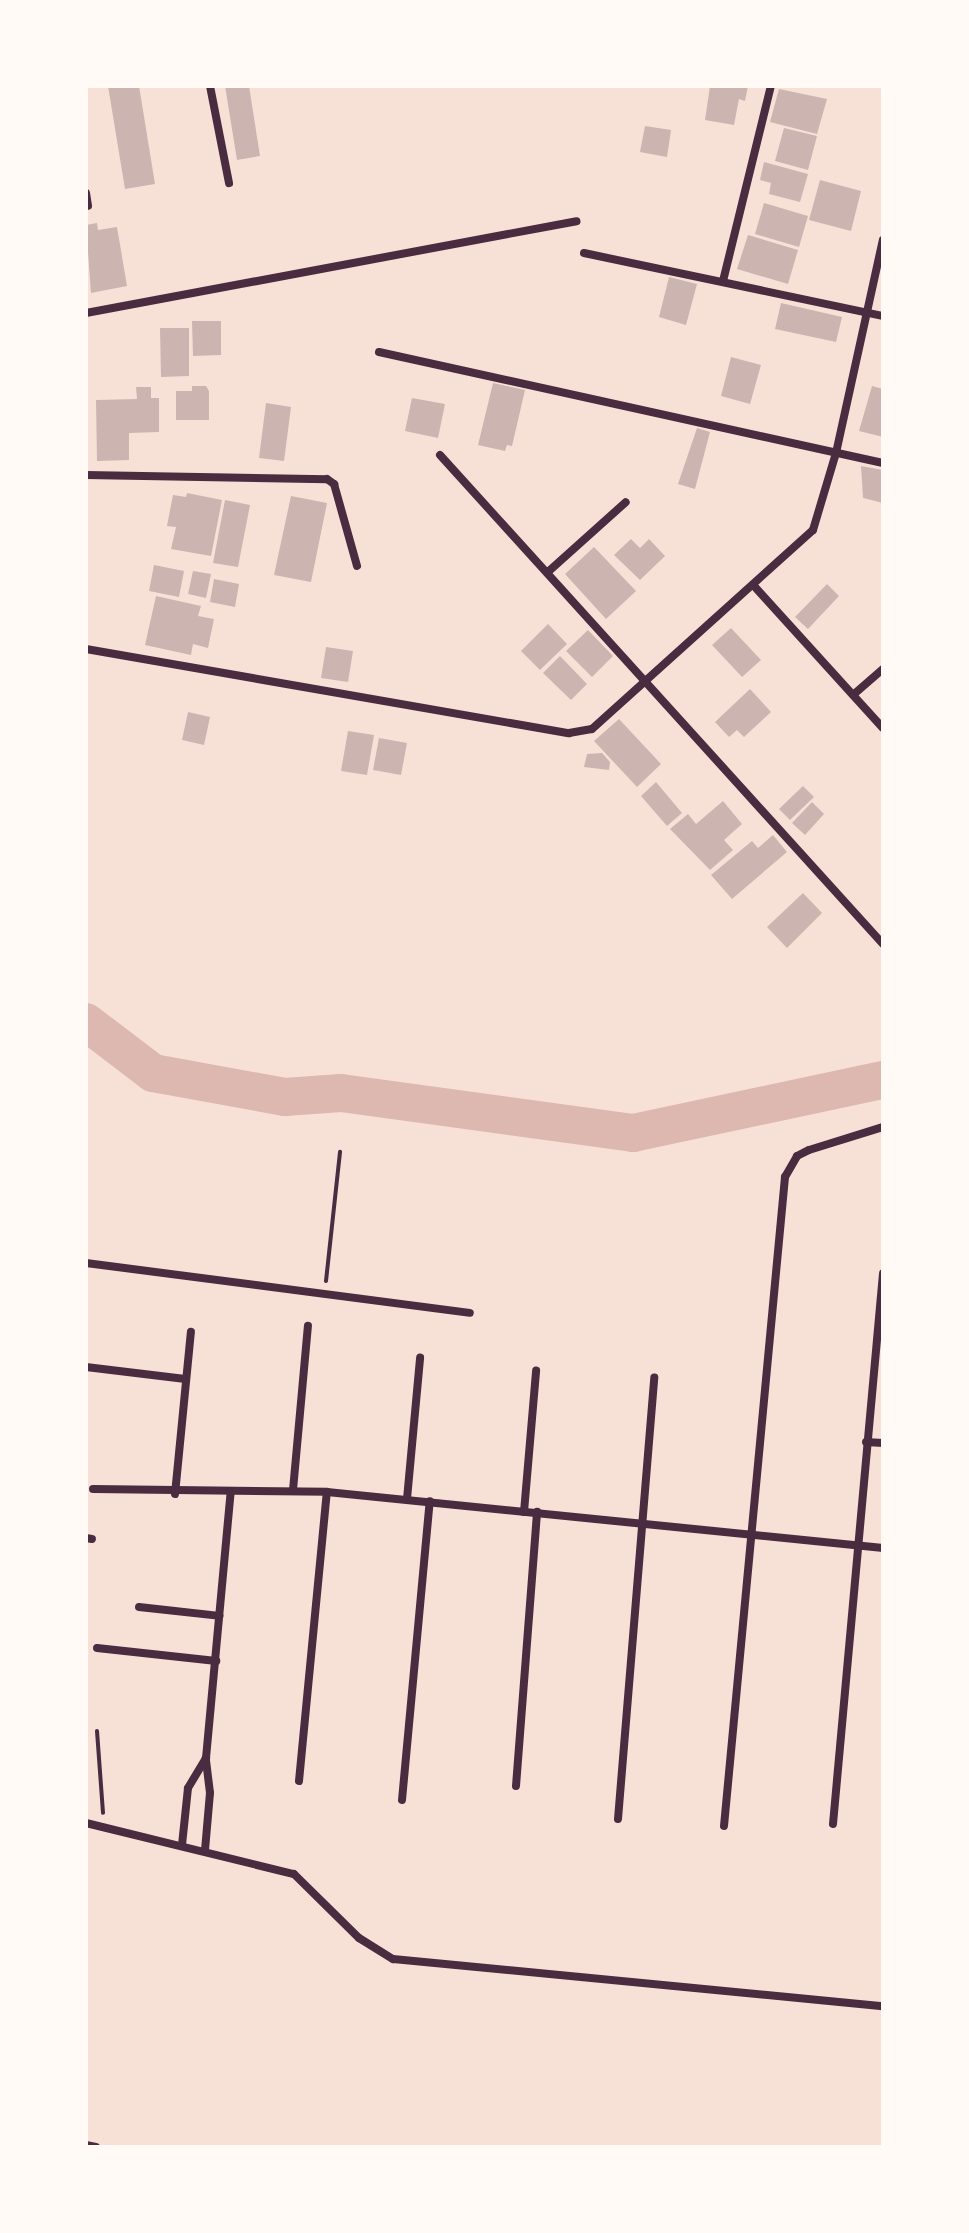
<!DOCTYPE html>
<html>
<head>
<meta charset="utf-8">
<style>
  body { margin:0 }
  #map { position:relative; width:969px; height:2233px; overflow:hidden; background:#f7e1d7; font-family:"Libre Baskerville",serif }
  div>[style] { position:absolute }
  [style*='--x'] { left:calc(var(--x)*1px); top:calc(var(--y)*1px); width:calc(var(--w)*1px); rotate:calc(var(--a)*1deg) }
  .river>* { height:38px; margin:-19px; padding:0 19px; transform-origin:19px; border-radius:19px; background:#dcb8b0 }
  .building>* { inset:0; background:#ccb4b1 }
  .path>* { height:4px; margin:-2px; padding:0 2px; transform-origin:2px; border-radius:2px; background:#4a2c40 }
  .minor>* { height:8px; margin:-4px; padding:0 4px; transform-origin:4px; border-radius:4px; background:#4a2c40 }
  span { translate:-50% -50%; white-space:nowrap; text-align:center; line-height:1.15; -webkit-text-stroke:6px #fffaf5; paint-order:stroke }
  .frame { position:absolute; inset:0; border:88px solid #fffaf5; pointer-events:none }
</style>
</head>
<body>
<div id="map">
  <div class="river">
    <div style="--x:86;--y:1022;--w:84;--a:37.3"></div>
    <div style="--x:153;--y:1073;--w:134;--a:10.3"></div>
    <div style="--x:285;--y:1097;--w:56;--a:-4.1"></div>
    <div style="--x:341;--y:1093;--w:295;--a:7.8"></div>
    <div style="--x:633;--y:1133;--w:256;--a:-12"></div>
  </div>
  <div class="building">
    <div style="clip-path:polygon(108px 86px,139px 86px,155px 184px,125px 189px)"></div>
    <div style="clip-path:polygon(225px 86px,249px 86px,260px 156px,237px 160px)"></div>
    <div style="clip-path:polygon(710px 86px,748px 86px,745px 101px,739px 99px,734px 125px,705px 120px)"></div>
    <div style="clip-path:polygon(779px 89px,827px 99px,817px 134px,770px 122px)"></div>
    <div style="clip-path:polygon(645px 126px,671px 130px,667px 157px,640px 152px)"></div>
    <div style="clip-path:polygon(784px 128px,817px 136px,808px 170px,775px 161px)"></div>
    <div style="clip-path:polygon(764px 162px,808px 174px,800px 202px,769px 194px,771px 183px,760px 180px)"></div>
    <div style="clip-path:polygon(820px 180px,861px 191px,851px 231px,809px 220px)"></div>
    <div style="clip-path:polygon(764px 203px,808px 216px,799px 247px,755px 234px)"></div>
    <div style="clip-path:polygon(97px 223px,98px 230px,117px 227px,127px 286px,91px 293px,86px 225px)"></div>
    <div style="clip-path:polygon(748px 235px,798px 250px,788px 284px,737px 269px)"></div>
    <div style="clip-path:polygon(669px 277px,697px 284px,686px 325px,659px 317px)"></div>
    <div style="clip-path:polygon(781px 303px,842px 317px,836px 342px,775px 329px)"></div>
    <div style="clip-path:polygon(192px 321px,221px 321px,221px 355px,193px 356px)"></div>
    <div style="clip-path:polygon(160px 328px,189px 328px,189px 376px,161px 377px)"></div>
    <div style="clip-path:polygon(731px 357px,761px 365px,750px 404px,721px 396px)"></div>
    <div style="clip-path:polygon(493px 383px,525px 390px,512px 446px,507px 445px,505px 451px,478px 445px)"></div>
    <div style="clip-path:polygon(192px 386px,206px 386px,209px 391px,209px 420px,176px 420px,176px 391px,192px 391px)"></div>
    <div style="clip-path:polygon(872px 386px,883px 389px,883px 437px,859px 431px)"></div>
    <div style="clip-path:polygon(136px 387px,151px 387px,151px 398px,159px 398px,159px 432px,129px 433px,129px 460px,97px 461px,96px 400px,137px 399px)"></div>
    <div style="clip-path:polygon(412px 398px,445px 404px,438px 438px,405px 431px)"></div>
    <div style="clip-path:polygon(266px 403px,291px 407px,284px 461px,259px 458px)"></div>
    <div style="clip-path:polygon(697px 428px,710px 432px,695px 489px,678px 484px)"></div>
    <div style="clip-path:polygon(861px 466px,883px 470px,883px 503px,863px 498px)"></div>
    <div style="clip-path:polygon(187px 493px,222px 500px,211px 556px,171px 549px,176px 527px,167px 526px,173px 495px,186px 497px)"></div>
    <div style="clip-path:polygon(291px 496px,327px 503px,311px 582px,274px 575px)"></div>
    <div style="clip-path:polygon(225px 500px,250px 505px,238px 567px,213px 563px)"></div>
    <div style="clip-path:polygon(631px 539px,640px 548px,649px 539px,665px 556px,640px 580px,614px 555px)"></div>
    <div style="clip-path:polygon(594px 547px,636px 591px,606px 619px,565px 574px)"></div>
    <div style="clip-path:polygon(154px 565px,184px 571px,179px 597px,149px 591px)"></div>
    <div style="clip-path:polygon(193px 571px,211px 574px,206px 598px,188px 594px)"></div>
    <div style="clip-path:polygon(214px 579px,239px 584px,235px 607px,210px 602px)"></div>
    <div style="clip-path:polygon(827px 584px,839px 596px,808px 629px,795px 617px)"></div>
    <div style="clip-path:polygon(156px 596px,201px 606px,198px 616px,214px 619px,208px 648px,193px 644px,191px 655px,145px 645px)"></div>
    <div style="clip-path:polygon(548px 624px,567px 644px,540px 670px,521px 651px)"></div>
    <div style="clip-path:polygon(731px 628px,761px 660px,742px 677px,712px 645px)"></div>
    <div style="clip-path:polygon(588px 630px,613px 656px,592px 677px,566px 651px)"></div>
    <div style="clip-path:polygon(326px 647px,353px 651px,348px 682px,321px 678px)"></div>
    <div style="clip-path:polygon(560px 656px,587px 684px,571px 700px,543px 673px)"></div>
    <div style="clip-path:polygon(750px 689px,771px 712px,744px 737px,737px 730px,729px 737px,715px 722px)"></div>
    <div style="clip-path:polygon(188px 712px,210px 717px,204px 745px,182px 740px)"></div>
    <div style="clip-path:polygon(619px 719px,661px 764px,637px 787px,594px 741px)"></div>
    <div style="clip-path:polygon(348px 731px,374px 735px,367px 775px,341px 771px)"></div>
    <div style="clip-path:polygon(379px 738px,407px 743px,401px 775px,373px 770px)"></div>
    <div style="clip-path:polygon(602px 753px,610px 762px,609px 770px,584px 767px,587px 754px)"></div>
    <div style="clip-path:polygon(656px 782px,682px 813px,667px 826px,641px 796px)"></div>
    <div style="clip-path:polygon(803px 786px,814px 797px,790px 820px,779px 809px)"></div>
    <div style="clip-path:polygon(723px 801px,742px 824px,724px 840px,733px 850px,710px 870px,670px 829px,688px 814px,696px 824px)"></div>
    <div style="clip-path:polygon(812px 802px,824px 814px,805px 835px,792px 823px)"></div>
    <div style="clip-path:polygon(773px 835px,787px 852px,732px 899px,711px 875px,752px 841px,758px 848px)"></div>
    <div style="clip-path:polygon(803px 893px,822px 913px,787px 948px,767px 927px)"></div>
  </div>
  <div class="path">
    <div style="--x:326;--y:1281;--w:130;--a:-83.8"></div>
    <div style="--x:97;--y:1731;--w:82;--a:85.8"></div>
  </div>
  <div class="minor">
    <div style="--x:210;--y:86;--w:99;--a:78.9"></div>
    <div style="--x:86;--y:193;--w:13;--a:81"></div>
    <div style="--x:584;--y:253;--w:306;--a:11.9"></div>
    <div style="--x:723;--y:281;--w:201;--a:-76.2"></div>
    <div style="--x:86;--y:313;--w:499;--a:-10.6"></div>
    <div style="--x:379;--y:352;--w:516;--a:12.42"></div>
    <div style="--x:440;--y:455;--w:660;--a:47.83"></div>
    <div style="--x:86;--y:475;--w:241;--a:1"></div>
    <div style="--x:327;--y:479;--w:9;--a:36"></div>
    <div style="--x:334;--y:484;--w:85;--a:74.3"></div>
    <div style="--x:549;--y:571;--w:103;--a:-41.9"></div>
    <div style="--x:755;--y:587;--w:190;--a:47.8"></div>
    <div style="--x:86;--y:649;--w:490;--a:9.9"></div>
    <div style="--x:569;--y:733;--w:23;--a:-10"></div>
    <div style="--x:592;--y:729;--w:297;--a:-42"></div>
    <div style="--x:813;--y:530;--w:80;--a:-73.4"></div>
    <div style="--x:836;--y:453;--w:218;--a:-77.6"></div>
    <div style="--x:853;--y:695;--w:40;--a:-41"></div>
    <div style="--x:86;--y:1263;--w:387;--a:7.4"></div>
    <div style="--x:86;--y:1367;--w:100;--a:6.9"></div>
    <div style="--x:866;--y:1442;--w:17;--a:3"></div>
    <div style="--x:93;--y:1489;--w:234;--a:0.7"></div>
    <div style="--x:327;--y:1492;--w:559;--a:5.75"></div>
    <div style="--x:293;--y:1490;--w:165;--a:-84.8"></div>
    <div style="--x:175;--y:1494;--w:163;--a:-84.4"></div>
    <div style="--x:407;--y:1499;--w:142;--a:-84.7"></div>
    <div style="--x:524;--y:1512;--w:142;--a:-85.1"></div>
    <div style="--x:86;--y:1538;--w:6;--a:9"></div>
    <div style="--x:139;--y:1607;--w:81;--a:6.3"></div>
    <div style="--x:97;--y:1648;--w:120;--a:6.2"></div>
    <div style="--x:299;--y:1781;--w:290;--a:-84.5"></div>
    <div style="--x:516;--y:1786;--w:275;--a:-85.6"></div>
    <div style="--x:402;--y:1800;--w:300;--a:-84.7"></div>
    <div style="--x:618;--y:1819;--w:443;--a:-85.3"></div>
    <div style="--x:86;--y:1823;--w:214;--a:13.8"></div>
    <div style="--x:294;--y:1874;--w:91;--a:44.6"></div>
    <div style="--x:359;--y:1938;--w:40;--a:32"></div>
    <div style="--x:393;--y:1959;--w:492;--a:5.5"></div>
    <div style="--x:833;--y:1824;--w:553;--a:-84.81"></div>
    <div style="--x:724;--y:1826;--w:652;--a:-84.63"></div>
    <div style="--x:785;--y:1177;--w:24;--a:-60"></div>
    <div style="--x:797;--y:1156;--w:13;--a:-27"></div>
    <div style="--x:809;--y:1150;--w:77;--a:-17.3"></div>
    <div style="--x:182;--y:1845;--w:57;--a:-84"></div>
    <div style="--x:188;--y:1788;--w:35;--a:-59"></div>
    <div style="--x:205;--y:1850;--w:57;--a:-85"></div>
    <div style="--x:210;--y:1793;--w:35;--a:-97"></div>
    <div style="--x:206;--y:1758;--w:268;--a:-84.7"></div>
    <div style="--x:86;--y:2145;--w:10;--a:11"></div>
  </div>
  <div class="frame"></div>
</div>
</body>
</html>
